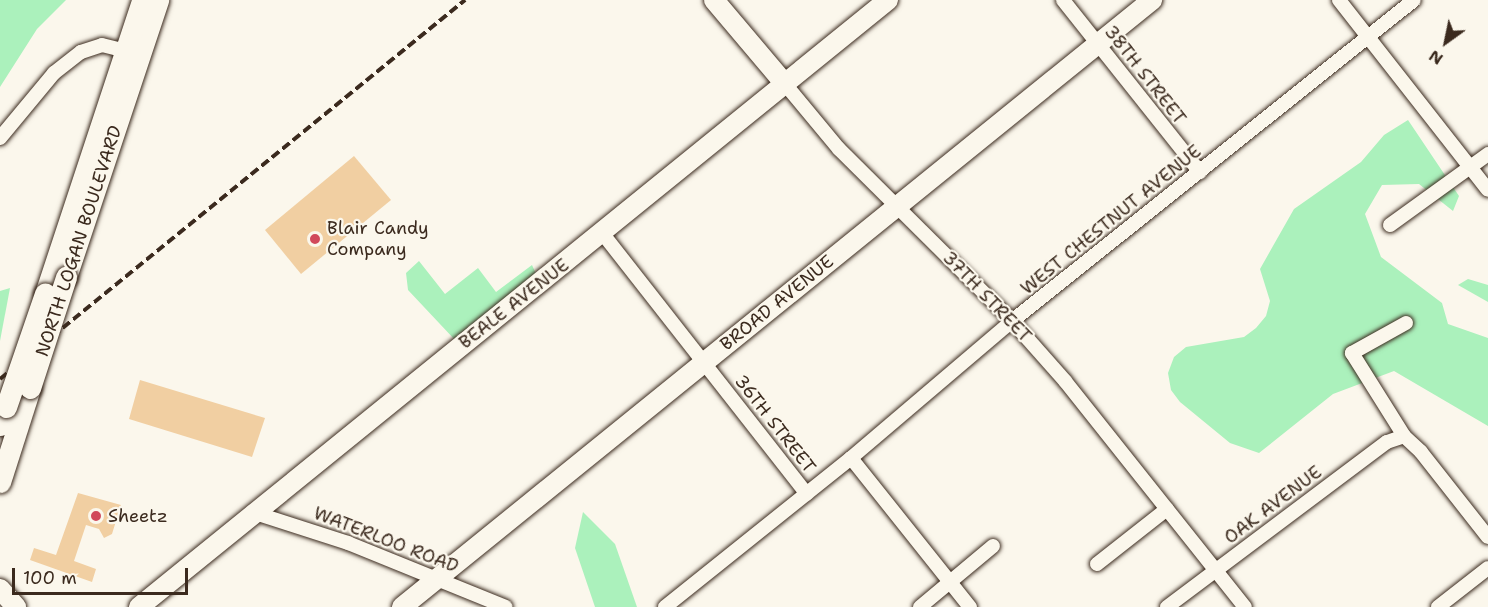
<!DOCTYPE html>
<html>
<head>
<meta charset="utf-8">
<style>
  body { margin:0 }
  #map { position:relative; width:1488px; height:607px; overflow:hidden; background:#fbf7ec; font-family:"Shantell Sans",sans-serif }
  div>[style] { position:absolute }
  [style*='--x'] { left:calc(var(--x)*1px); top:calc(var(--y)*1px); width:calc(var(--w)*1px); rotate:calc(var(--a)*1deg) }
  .green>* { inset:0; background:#abf1bc }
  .building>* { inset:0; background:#f1cfa2 }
  .roads { filter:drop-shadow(0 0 2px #3b2a1e) drop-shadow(0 0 2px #3b2a1e) }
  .street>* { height:14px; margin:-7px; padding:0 7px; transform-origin:7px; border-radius:7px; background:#fbf7ec }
  .secondary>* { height:20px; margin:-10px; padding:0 10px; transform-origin:10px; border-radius:10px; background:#fbf7ec }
  .primary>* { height:21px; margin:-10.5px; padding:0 10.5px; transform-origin:10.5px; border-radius:10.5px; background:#fbf7ec }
  .rail>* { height:4px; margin-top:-2px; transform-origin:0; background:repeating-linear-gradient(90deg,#3b2a1e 0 9px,transparent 0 13.5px) }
  .bridges { filter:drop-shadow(0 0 2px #3b2a1e) drop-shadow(0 0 2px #3b2a1e) }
  .primary-bridge>* { height:21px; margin:-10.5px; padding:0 10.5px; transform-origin:10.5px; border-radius:10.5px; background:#fbf7ec }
  .dots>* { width:16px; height:16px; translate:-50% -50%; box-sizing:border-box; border:3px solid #fbf7ec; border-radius:50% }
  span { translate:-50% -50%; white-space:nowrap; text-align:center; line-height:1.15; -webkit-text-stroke:4.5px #fbf7ec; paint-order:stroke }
  .street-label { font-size:18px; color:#3b2a1e }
  .poi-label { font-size:18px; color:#3b2a1e }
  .left { translate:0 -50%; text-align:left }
  .north { position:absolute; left:1416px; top:12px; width:60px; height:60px; -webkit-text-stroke:4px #fbf7ec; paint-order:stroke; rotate:213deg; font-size:16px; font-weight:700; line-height:24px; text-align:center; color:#3b2a1e }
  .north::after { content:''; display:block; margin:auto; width:21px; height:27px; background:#3b2a1e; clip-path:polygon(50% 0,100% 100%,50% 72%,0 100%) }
  .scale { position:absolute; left:12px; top:568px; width:176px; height:27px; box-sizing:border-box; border:3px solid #3b2a1e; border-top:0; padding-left:8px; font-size:18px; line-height:21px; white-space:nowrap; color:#3b2a1e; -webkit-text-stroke:4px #fbf7ec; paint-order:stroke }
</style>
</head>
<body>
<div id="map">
  <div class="green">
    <div style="clip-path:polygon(0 0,66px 0,37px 29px,0 87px)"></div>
    <div style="clip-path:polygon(1408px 120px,1459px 196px,1453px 211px,1419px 184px,1382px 185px,1365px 214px,1381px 257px,1442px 303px,1448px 324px,1488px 338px,1488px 426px,1394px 371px,1333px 394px,1259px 453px,1230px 443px,1180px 402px,1171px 390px,1168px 373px,1174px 357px,1186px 347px,1244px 337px,1256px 328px,1266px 316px,1270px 301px,1260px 269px,1294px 209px,1361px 162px,1384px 135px)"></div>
    <div style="clip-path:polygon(419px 261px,445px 294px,478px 268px,496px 292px,532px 265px,537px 276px,455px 340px,408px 290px,406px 273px)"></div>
    <div style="clip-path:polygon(1468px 279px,1488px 285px,1488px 302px,1458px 285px)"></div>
    <div style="clip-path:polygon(10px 288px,0 341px,0 291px)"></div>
    <div style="clip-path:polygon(583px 512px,615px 544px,637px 607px,595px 607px,575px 548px)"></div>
  </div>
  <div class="building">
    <div style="clip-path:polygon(354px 156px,391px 200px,301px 274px,265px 230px)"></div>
    <div style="clip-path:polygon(140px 380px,265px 418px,252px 457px,129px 419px)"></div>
    <div style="clip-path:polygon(78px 493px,121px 505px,112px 534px,104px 538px,99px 529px,86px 525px,74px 561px,96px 569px,92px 582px,30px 560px,34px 548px,56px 555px)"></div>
  </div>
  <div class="roads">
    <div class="street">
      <div style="--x:1063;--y:0;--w:220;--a:51.5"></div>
      <div style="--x:1339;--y:0;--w:241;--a:51.9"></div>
      <div style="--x:785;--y:84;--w:85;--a:50.3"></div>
      <div style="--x:839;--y:149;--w:244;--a:44.8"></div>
      <div style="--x:1012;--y:321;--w:80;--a:48.5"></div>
      <div style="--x:1065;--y:381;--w:289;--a:51.5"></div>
      <div style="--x:0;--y:138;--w:85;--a:-50.3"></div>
      <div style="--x:54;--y:73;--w:34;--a:-38"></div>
      <div style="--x:81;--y:52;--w:22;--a:-18"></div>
      <div style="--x:102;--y:45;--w:32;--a:14"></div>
      <div style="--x:1390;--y:225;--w:121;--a:-35.9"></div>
      <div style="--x:603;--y:234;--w:330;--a:51.9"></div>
      <div style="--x:1406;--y:323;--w:62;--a:150.9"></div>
      <div style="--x:1352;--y:353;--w:98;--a:57.9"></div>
      <div style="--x:1404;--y:436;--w:23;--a:43"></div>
      <div style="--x:1421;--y:452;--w:108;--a:51.8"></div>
      <div style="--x:851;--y:458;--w:191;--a:51.4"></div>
      <div style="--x:252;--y:512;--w:101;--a:17.9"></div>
      <div style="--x:348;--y:543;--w:170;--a:22.1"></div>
      <div style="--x:1097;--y:564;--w:89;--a:-38.2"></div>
      <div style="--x:665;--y:607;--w:238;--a:-38.7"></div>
      <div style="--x:851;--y:458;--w:211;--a:-40.4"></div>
      <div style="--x:1012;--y:321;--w:514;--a:-38.61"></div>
      <div style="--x:920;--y:607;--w:95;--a:-39.9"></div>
      <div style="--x:1167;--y:607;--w:275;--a:-36.9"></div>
      <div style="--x:1387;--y:442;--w:18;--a:-19"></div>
      <div style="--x:1438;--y:607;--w:63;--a:-38"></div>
    </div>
    <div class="secondary">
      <div style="--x:714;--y:0;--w:110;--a:49.8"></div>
      <div style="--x:0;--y:589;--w:24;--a:48"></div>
      <div style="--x:139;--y:607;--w:964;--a:-39.02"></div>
      <div style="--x:402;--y:607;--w:965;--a:-38.98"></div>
    </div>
    <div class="primary">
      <div style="--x:66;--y:277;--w:292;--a:-71.6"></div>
      <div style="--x:45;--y:294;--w:310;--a:-71.7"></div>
      <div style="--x:0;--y:425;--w:19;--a:-72"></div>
      <div style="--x:0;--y:482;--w:99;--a:-72.3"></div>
    </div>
  </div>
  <div class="rail">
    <div style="--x:0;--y:379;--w:600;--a:-39.18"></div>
  </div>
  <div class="bridges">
    <div class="primary-bridge">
      <div style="--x:30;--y:388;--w:117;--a:-72"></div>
      <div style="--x:6;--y:407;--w:120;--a:-71"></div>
    </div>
  </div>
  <div class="dots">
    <div style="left:315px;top:239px;background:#d1495b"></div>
    <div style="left:96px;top:516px;background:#d1495b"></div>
  </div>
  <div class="street-label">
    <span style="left:1145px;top:75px;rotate:52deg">38TH STREET</span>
    <span style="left:1111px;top:220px;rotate:-39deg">WEST CHESTNUT AVENUE</span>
    <span style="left:79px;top:241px;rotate:-72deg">NORTH LOGAN BOULEVARD</span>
    <span style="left:987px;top:297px;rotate:46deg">37TH STREET</span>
    <span style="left:777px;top:303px;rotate:-39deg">BROAD AVENUE</span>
    <span style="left:514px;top:304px;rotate:-38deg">BEALE AVENUE</span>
    <span style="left:775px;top:424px;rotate:52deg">36TH STREET</span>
    <span style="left:1273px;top:505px;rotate:-37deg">OAK AVENUE</span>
    <span style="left:386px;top:540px;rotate:21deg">WATERLOO ROAD</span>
  </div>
  <div class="poi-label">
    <span class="left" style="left:327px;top:239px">Blair Candy<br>Company</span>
    <span class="left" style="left:108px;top:516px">Sheetz</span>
  </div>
  <div class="north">N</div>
  <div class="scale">100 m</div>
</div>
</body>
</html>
